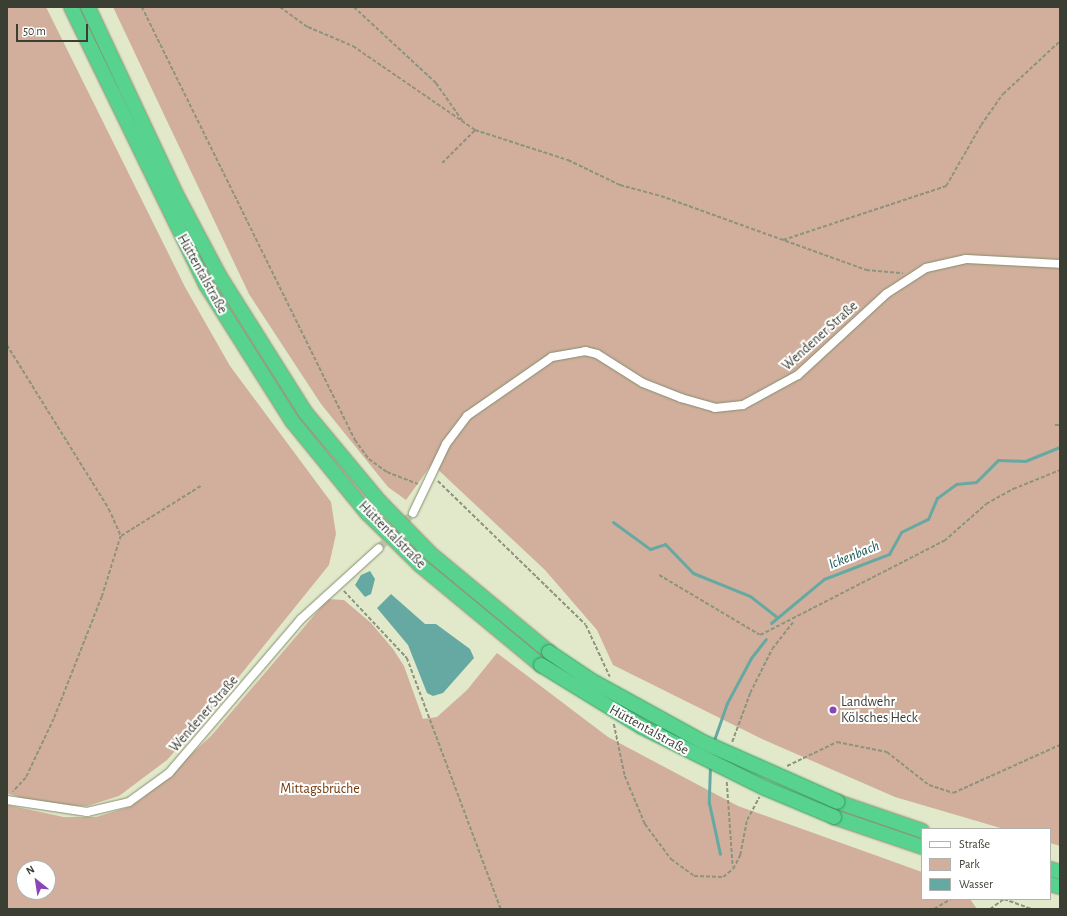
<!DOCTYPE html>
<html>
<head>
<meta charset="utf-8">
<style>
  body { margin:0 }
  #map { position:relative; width:1067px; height:916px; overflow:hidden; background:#e1e9ca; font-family:"Alegreya Sans",sans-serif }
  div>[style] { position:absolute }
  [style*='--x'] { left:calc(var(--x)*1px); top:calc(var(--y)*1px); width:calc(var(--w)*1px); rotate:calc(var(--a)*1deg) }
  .green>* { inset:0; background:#d1af9c }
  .water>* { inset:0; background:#66a9a2 }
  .stream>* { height:3px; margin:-1.5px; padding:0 1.5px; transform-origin:1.5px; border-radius:1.5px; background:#66a9a2 }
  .minor-tunnel>* { height:8px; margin-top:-4px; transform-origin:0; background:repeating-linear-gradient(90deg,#c0c7ac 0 8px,transparent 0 12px) }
  .path>* { height:1.5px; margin-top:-0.75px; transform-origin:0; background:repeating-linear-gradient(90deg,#8e937e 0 4px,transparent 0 6px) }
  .roads { filter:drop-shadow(0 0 1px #858d70) drop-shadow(0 0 1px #858d70) }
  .minor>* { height:8px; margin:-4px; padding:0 4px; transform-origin:4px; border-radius:4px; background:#fff }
  .trunk>* { height:14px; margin:-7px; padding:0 7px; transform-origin:7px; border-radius:7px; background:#58d28f }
  .bridges { filter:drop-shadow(0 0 1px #33975c) drop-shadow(0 0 1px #33975c) }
  .trunk-bridge>* { height:14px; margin:-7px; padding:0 7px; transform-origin:7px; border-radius:7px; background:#58d28f }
  .dots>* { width:11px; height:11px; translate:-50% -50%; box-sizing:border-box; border:2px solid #fff; border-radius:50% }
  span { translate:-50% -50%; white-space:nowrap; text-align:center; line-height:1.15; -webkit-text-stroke:4px #fff; paint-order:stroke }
  .street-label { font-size:14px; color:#3b3e32 }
  .poi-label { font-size:14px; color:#3b3e32 }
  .left { translate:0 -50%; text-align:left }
  .park-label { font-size:14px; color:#72370b }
  .water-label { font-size:15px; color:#225a55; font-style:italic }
  .frame { position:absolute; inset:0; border:8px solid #3b3e32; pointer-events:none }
  .legend { position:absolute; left:921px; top:828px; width:130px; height:72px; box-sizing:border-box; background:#fff; border:1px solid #b1b2ad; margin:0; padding:5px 7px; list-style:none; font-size:12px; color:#3b3e32 }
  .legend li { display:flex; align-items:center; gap:8px; height:20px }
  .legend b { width:20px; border:1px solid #b1b2ad }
  .north { position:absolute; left:16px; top:860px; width:40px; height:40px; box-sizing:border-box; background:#fff; border:1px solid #b1b2ad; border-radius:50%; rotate:330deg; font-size:11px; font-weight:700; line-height:16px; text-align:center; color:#3b3e32 }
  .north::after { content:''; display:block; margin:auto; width:14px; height:18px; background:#8a45b9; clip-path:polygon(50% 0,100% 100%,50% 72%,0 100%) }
  .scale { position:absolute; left:16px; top:24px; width:72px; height:18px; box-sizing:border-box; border:2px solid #3b3e32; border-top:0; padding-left:5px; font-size:12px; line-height:14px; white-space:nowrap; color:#3b3e32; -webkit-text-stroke:3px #fff; paint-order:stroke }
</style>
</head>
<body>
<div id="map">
  <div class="green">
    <div style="clip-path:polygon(7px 7px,46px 7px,185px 287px,230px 366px,331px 502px,336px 534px,329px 565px,221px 699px,167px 760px,119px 796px,87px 806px,41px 805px,7px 793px)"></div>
    <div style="clip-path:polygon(113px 7px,1060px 7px,1060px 846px,1050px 843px,1050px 829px,1004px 829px,895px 797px,762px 739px,613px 665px,597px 630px,545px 570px,432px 464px,406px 500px,388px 487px,321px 404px,249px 294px)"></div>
    <div style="clip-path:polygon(evenodd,328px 599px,344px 600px,371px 623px,393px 649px,404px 666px,423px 719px,437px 717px,467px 690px,497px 653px,608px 737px,738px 806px,922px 872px,922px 899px,970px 899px,977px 909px,7px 909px,7px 805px,64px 817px,96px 817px,129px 807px,144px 797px,211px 736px,328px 599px,24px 868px,48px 868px,48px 892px,24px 892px,24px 868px)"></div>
  </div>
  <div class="water">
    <div style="clip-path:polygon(370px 571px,375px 579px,371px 594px,365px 597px,355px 585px,361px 575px)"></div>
    <div style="clip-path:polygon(391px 594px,425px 624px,436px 624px,470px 649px,474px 658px,443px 693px,433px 696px,427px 693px,408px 645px,377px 608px)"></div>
  </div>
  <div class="stream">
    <div style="--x:613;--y:522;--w:46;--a:36.1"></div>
    <div style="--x:650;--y:549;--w:16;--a:-18"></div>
    <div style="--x:665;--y:544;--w:40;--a:46"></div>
    <div style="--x:693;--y:573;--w:61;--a:22"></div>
    <div style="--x:750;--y:596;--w:33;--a:38"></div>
    <div style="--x:771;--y:623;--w:69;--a:-39.7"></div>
    <div style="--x:824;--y:579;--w:70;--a:-21"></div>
    <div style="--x:889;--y:554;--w:25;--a:-61"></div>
    <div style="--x:901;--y:532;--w:30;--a:-26"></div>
    <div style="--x:928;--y:519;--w:23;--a:-67"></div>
    <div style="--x:937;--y:498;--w:24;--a:-36"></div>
    <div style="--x:956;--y:484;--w:20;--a:-6"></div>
    <div style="--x:976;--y:482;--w:31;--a:-45"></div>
    <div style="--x:998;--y:460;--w:27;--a:2"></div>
    <div style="--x:1025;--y:461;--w:38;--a:-22"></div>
    <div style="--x:713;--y:743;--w:42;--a:-70.7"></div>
    <div style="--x:727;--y:703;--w:51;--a:-61.9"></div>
    <div style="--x:751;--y:658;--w:24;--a:-52"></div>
    <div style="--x:710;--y:766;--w:37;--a:92"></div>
    <div style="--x:709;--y:803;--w:52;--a:77.8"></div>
  </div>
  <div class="minor-tunnel">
    <div style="--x:379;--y:548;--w:49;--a:-45.8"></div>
  </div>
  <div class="path">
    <div style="--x:142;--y:7;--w:483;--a:63.8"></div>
    <div style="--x:355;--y:440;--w:24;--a:54"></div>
    <div style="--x:369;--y:459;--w:22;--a:36"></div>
    <div style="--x:387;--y:472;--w:33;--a:21"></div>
    <div style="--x:280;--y:7;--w:34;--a:36"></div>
    <div style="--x:308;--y:27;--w:49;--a:22.9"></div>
    <div style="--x:353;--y:46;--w:148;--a:34.5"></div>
    <div style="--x:475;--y:130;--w:98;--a:17.9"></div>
    <div style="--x:568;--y:160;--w:58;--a:25.7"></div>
    <div style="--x:620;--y:185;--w:42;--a:15"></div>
    <div style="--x:661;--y:196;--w:218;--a:19.8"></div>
    <div style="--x:866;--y:270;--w:37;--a:5"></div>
    <div style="--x:354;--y:7;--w:112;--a:42.8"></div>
    <div style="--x:436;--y:83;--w:49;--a:55"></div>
    <div style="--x:442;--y:163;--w:47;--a:-45"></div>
    <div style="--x:783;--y:240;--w:172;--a:-18.3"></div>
    <div style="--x:946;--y:186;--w:70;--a:-60.2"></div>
    <div style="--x:981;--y:125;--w:38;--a:-55"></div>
    <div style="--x:1003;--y:94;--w:78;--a:-42.9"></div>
    <div style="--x:7;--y:345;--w:193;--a:58.1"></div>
    <div style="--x:109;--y:509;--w:30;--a:66"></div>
    <div style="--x:121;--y:536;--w:64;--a:107.3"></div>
    <div style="--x:102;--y:597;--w:131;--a:111.5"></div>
    <div style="--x:54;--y:719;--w:65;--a:115.4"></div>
    <div style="--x:26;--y:778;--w:19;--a:133"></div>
    <div style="--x:1055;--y:425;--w:5;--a:0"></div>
    <div style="--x:438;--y:481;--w:206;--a:44.2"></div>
    <div style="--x:586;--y:625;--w:57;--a:65.2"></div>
    <div style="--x:121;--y:536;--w:96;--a:-32.2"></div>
    <div style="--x:659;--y:575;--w:117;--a:30.7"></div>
    <div style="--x:760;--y:635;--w:207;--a:-27.1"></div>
    <div style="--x:944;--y:541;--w:56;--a:-41.4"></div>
    <div style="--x:986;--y:504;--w:31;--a:-29"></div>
    <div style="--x:1013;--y:489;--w:51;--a:-22"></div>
    <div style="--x:344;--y:591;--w:92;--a:46.8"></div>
    <div style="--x:407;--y:658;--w:268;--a:69.5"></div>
    <div style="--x:614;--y:724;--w:53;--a:78.1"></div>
    <div style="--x:625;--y:776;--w:52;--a:67.4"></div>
    <div style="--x:645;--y:824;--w:44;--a:53.4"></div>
    <div style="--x:671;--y:859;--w:29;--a:36"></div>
    <div style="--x:694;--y:876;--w:29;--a:2"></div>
    <div style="--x:723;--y:877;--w:13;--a:-39"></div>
    <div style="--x:733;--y:869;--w:16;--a:-63"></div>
    <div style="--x:740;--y:855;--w:36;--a:-79"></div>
    <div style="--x:747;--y:820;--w:26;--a:-62"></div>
    <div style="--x:732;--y:742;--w:52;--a:-69.8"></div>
    <div style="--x:750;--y:693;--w:49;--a:-63.4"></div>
    <div style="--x:772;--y:649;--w:34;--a:-52"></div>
    <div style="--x:787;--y:766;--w:55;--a:-25.6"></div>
    <div style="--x:837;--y:742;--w:51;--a:11.3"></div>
    <div style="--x:887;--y:752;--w:53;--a:38.2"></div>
    <div style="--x:929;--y:785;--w:25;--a:18"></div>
    <div style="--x:953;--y:793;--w:117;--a:-24.2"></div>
    <div style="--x:727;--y:782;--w:85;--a:86"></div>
    <div style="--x:1004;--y:899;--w:29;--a:20"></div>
    <div style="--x:934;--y:909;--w:20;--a:-30"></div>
    <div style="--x:990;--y:909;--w:17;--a:-36"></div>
  </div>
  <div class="roads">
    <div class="minor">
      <div style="--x:413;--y:513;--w:76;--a:-64.4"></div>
      <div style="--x:446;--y:444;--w:35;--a:-53"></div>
      <div style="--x:467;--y:416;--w:103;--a:-34.8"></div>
      <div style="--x:552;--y:357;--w:34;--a:-10"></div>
      <div style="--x:585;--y:351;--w:12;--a:14"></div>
      <div style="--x:597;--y:354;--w:54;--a:32.2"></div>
      <div style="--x:643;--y:383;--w:41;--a:21.5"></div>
      <div style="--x:681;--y:398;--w:35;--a:16"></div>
      <div style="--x:715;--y:408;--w:28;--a:-6"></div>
      <div style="--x:743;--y:405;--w:63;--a:-28.6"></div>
      <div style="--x:798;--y:375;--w:120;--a:-42.6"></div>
      <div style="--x:886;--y:294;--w:48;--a:-33"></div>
      <div style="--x:926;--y:268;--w:41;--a:-12.7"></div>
      <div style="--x:966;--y:259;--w:94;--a:3"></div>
      <div style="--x:7;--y:800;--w:81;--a:8.5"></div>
      <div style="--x:87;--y:812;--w:43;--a:-13.4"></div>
      <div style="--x:129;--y:802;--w:49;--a:-35.9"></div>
      <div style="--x:169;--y:773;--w:203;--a:-49.4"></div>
      <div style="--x:301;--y:619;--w:105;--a:-42.3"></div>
    </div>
    <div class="trunk">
      <div style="--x:71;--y:7;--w:309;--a:64.1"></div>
      <div style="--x:206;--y:285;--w:161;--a:57.7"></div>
      <div style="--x:292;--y:421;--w:119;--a:50.8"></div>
      <div style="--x:367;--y:513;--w:74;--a:44.5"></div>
      <div style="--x:420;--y:565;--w:157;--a:39.6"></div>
      <div style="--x:88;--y:7;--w:209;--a:64.8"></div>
      <div style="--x:177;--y:196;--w:92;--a:62"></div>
      <div style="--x:220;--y:277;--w:160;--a:57.8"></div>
      <div style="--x:305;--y:412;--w:117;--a:50.2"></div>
      <div style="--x:380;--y:502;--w:73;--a:45.6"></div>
      <div style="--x:431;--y:554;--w:153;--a:39.7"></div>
      <div style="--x:838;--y:802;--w:89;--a:19"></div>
      <div style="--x:834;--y:817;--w:93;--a:18.8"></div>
      <div style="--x:1050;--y:869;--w:10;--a:17"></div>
      <div style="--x:1050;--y:884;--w:10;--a:17"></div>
    </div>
  </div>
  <div class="bridges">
    <div class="trunk-bridge">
      <div style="--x:549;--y:652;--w:52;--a:34"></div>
      <div style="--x:592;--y:681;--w:129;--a:28.8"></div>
      <div style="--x:705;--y:743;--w:145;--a:23.9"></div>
      <div style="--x:541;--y:665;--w:119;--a:31.5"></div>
      <div style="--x:642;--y:727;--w:137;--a:26.4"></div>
      <div style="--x:765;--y:788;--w:75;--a:22.8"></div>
    </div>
  </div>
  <div class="dots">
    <div style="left:833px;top:710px;background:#8a45b9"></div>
  </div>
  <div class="street-label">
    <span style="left:202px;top:274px;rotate:61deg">Hüttentalstraße</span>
    <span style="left:820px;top:336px;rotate:-42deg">Wendener Straße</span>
    <span style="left:392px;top:535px;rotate:45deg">Hüttentalstraße</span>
    <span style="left:204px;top:714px;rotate:-49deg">Wendener Straße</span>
    <span style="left:649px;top:730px;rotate:29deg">Hüttentalstraße</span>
  </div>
  <div class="poi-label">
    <span class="left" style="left:841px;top:710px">Landwehr<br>Kölsches Heck</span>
  </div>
  <div class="park-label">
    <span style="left:320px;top:789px">Mittagsbrüche</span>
  </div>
  <div class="water-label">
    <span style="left:854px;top:555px;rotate:-22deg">Ickenbach</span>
  </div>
  <div class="frame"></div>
  <ul class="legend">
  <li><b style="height:5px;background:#fff"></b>Straße</li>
  <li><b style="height:11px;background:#d1af9c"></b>Park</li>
  <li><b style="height:11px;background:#66a9a2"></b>Wasser</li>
  </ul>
  <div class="north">N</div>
  <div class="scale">50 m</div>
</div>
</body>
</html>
